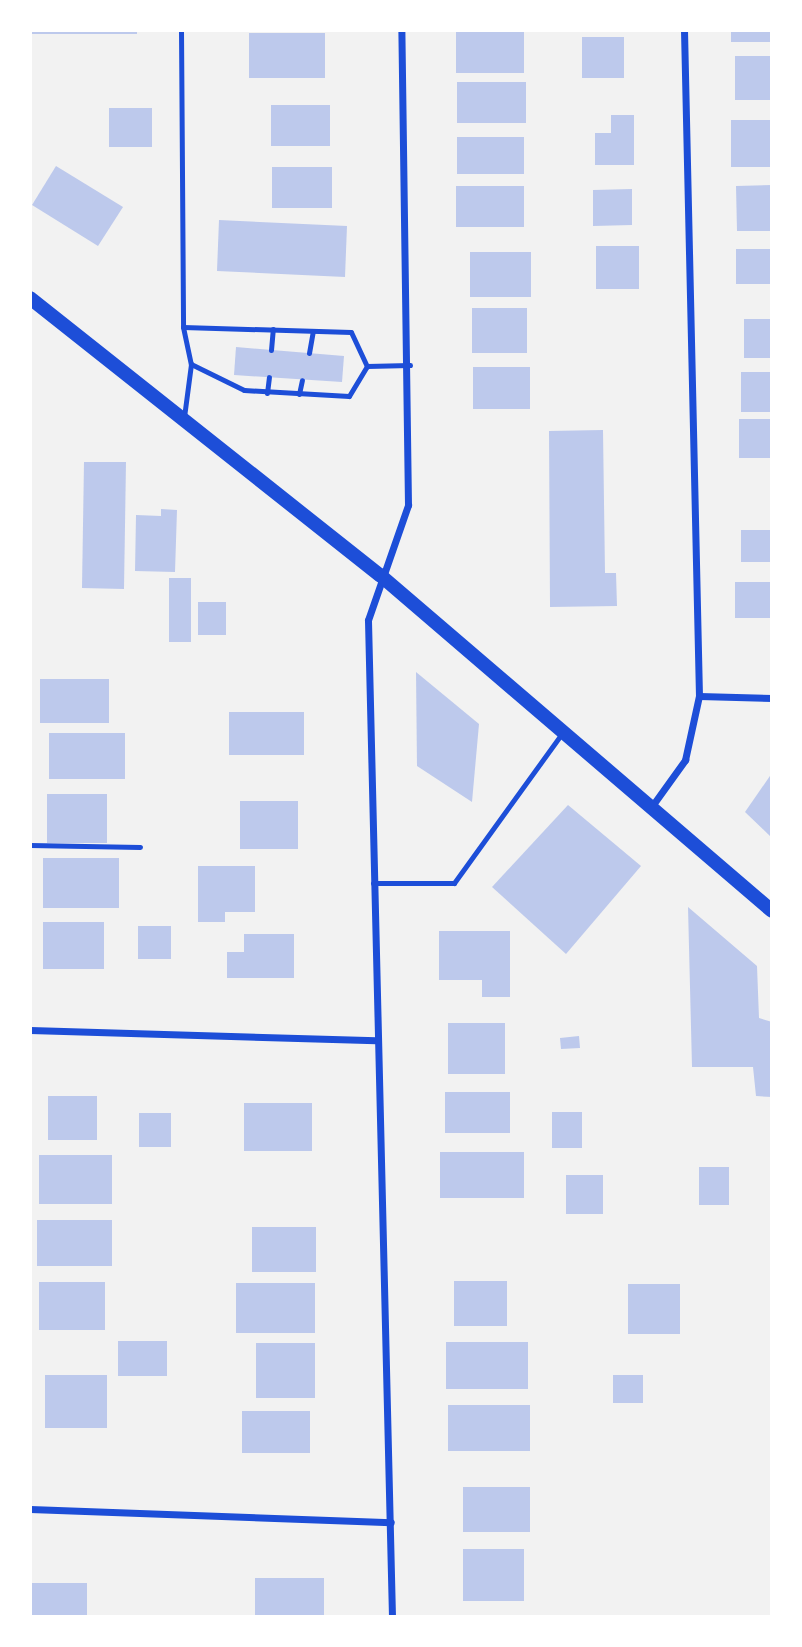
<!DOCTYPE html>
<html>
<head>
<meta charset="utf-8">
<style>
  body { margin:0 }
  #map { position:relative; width:802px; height:1647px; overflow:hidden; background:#f2f2f2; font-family:"PT Sans",sans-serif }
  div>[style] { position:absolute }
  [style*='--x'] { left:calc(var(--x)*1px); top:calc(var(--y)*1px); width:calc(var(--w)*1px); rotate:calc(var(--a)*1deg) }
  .building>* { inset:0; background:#bdc9ec }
  .service>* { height:5px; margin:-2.5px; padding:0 2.5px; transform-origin:2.5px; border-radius:2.5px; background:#1d4ed8 }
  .minor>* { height:7px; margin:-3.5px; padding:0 3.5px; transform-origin:3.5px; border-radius:3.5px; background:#1d4ed8 }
  .secondary>* { height:14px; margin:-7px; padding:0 7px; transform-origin:7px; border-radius:7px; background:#1d4ed8 }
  span { translate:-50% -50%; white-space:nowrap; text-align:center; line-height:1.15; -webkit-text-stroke:5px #fff; paint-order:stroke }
  .frame { position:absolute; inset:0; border:32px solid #fff; pointer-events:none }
</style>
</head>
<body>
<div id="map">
  <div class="building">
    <div style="clip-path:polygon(30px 30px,137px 30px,137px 34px,30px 34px)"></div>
    <div style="clip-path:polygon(731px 30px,772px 30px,772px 42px,731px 42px)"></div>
    <div style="clip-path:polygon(456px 31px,524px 31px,524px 73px,456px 73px)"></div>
    <div style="clip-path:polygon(249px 33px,325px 33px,325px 78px,249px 78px)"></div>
    <div style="clip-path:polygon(582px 37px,624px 37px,624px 78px,582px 78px)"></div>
    <div style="clip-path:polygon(735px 56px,772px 56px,772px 100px,735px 100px)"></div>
    <div style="clip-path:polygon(457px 82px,526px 82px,526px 123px,457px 123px)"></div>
    <div style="clip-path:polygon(271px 105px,330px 105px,330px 146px,271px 146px)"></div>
    <div style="clip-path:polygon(109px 108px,152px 108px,152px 147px,109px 147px)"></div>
    <div style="clip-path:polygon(611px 115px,634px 115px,634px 165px,595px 165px,595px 133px,611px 133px)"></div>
    <div style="clip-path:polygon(731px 120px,772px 120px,772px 167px,731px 167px)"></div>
    <div style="clip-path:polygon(457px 137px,524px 137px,524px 174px,457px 174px)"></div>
    <div style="clip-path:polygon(56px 166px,123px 207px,98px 246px,32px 205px)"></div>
    <div style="clip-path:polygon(272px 167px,332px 167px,332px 208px,272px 208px)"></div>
    <div style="clip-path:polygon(772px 185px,772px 231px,737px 231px,736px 186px)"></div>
    <div style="clip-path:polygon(456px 186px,524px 186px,524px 227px,456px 227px)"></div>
    <div style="clip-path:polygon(632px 189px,632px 225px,593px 226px,593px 190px)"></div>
    <div style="clip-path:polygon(219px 220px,347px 226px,345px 277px,217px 271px)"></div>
    <div style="clip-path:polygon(596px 246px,639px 246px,639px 289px,596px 289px)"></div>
    <div style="clip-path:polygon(736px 249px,772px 249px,772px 284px,736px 284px)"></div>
    <div style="clip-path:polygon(470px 252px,531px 252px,531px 297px,470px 297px)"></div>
    <div style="clip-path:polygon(472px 308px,527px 308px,527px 353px,472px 353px)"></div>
    <div style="clip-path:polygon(744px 319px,772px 319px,772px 358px,744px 358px)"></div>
    <div style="clip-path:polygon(236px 347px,344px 356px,342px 382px,234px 375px)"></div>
    <div style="clip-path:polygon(473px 367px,530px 367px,530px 409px,473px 409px)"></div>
    <div style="clip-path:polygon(741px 372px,772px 372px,772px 412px,741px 412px)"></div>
    <div style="clip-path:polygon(739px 419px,772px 419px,772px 458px,739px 458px)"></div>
    <div style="clip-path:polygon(603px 430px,605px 573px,616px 573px,617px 606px,550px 607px,549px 431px)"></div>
    <div style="clip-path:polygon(84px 462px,126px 462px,124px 589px,82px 588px)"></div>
    <div style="clip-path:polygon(161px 509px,177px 510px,175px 572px,135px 571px,136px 515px,161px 516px)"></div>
    <div style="clip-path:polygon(741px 530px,772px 530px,772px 562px,741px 562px)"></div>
    <div style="clip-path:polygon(169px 578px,191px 578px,191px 642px,169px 642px)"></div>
    <div style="clip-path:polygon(735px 582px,772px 582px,772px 618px,735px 618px)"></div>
    <div style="clip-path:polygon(198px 602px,226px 602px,226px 635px,198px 635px)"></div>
    <div style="clip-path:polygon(416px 672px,479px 724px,472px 802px,417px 766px)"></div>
    <div style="clip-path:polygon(40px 679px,109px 679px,109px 723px,40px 723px)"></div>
    <div style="clip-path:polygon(229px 712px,304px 712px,304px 755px,229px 755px)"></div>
    <div style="clip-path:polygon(49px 733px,125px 733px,125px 779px,49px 779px)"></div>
    <div style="clip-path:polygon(772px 773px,772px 838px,745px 812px)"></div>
    <div style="clip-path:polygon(47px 794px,107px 794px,107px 843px,47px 843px)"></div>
    <div style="clip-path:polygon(240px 801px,298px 801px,298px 849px,240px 849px)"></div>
    <div style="clip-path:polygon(568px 805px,641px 866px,566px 954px,492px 887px)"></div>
    <div style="clip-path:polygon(43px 858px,119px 858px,119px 908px,43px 908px)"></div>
    <div style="clip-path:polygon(198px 866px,255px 866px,255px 912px,225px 912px,225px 922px,198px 922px)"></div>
    <div style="clip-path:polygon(688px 907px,757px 966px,759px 1018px,772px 1022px,772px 1097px,756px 1096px,753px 1067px,692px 1067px)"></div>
    <div style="clip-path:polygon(43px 922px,104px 922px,104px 969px,43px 969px)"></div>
    <div style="clip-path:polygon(138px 926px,171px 926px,171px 959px,138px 959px)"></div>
    <div style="clip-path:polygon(439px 931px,510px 931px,510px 997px,482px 997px,482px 980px,439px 980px)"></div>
    <div style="clip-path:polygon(244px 934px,294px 934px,294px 978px,227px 978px,227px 952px,244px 952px)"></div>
    <div style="clip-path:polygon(448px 1023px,505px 1023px,505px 1074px,448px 1074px)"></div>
    <div style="clip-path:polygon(579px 1036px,580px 1048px,561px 1049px,560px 1038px)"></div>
    <div style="clip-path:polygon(445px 1092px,510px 1092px,510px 1133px,445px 1133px)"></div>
    <div style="clip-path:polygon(48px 1096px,97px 1096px,97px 1140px,48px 1140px)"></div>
    <div style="clip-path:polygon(244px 1103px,312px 1103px,312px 1151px,244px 1151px)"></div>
    <div style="clip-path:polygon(552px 1112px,582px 1112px,582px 1148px,552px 1148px)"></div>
    <div style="clip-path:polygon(139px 1113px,171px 1113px,171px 1147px,139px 1147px)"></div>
    <div style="clip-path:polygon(440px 1152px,524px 1152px,524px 1198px,440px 1198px)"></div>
    <div style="clip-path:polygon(39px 1155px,112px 1155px,112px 1204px,39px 1204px)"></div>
    <div style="clip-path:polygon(699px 1167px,729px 1167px,729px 1205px,699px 1205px)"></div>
    <div style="clip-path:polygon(566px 1175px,603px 1175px,603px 1214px,566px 1214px)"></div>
    <div style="clip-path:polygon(37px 1220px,112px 1220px,112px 1266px,37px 1266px)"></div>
    <div style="clip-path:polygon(252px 1227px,316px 1227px,316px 1272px,252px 1272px)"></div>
    <div style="clip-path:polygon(454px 1281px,507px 1281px,507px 1326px,454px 1326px)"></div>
    <div style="clip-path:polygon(39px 1282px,105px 1282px,105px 1330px,39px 1330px)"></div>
    <div style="clip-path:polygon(236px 1283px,315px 1283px,315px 1333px,236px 1333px)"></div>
    <div style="clip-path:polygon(628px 1284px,680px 1284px,680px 1334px,628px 1334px)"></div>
    <div style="clip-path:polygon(118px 1341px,167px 1341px,167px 1376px,118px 1376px)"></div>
    <div style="clip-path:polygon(446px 1342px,528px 1342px,528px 1389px,446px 1389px)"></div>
    <div style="clip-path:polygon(256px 1343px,315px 1343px,315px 1398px,256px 1398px)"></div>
    <div style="clip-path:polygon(45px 1375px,107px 1375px,107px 1428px,45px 1428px)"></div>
    <div style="clip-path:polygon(613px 1375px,643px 1375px,643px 1403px,613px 1403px)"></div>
    <div style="clip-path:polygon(448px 1405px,530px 1405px,530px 1451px,448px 1451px)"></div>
    <div style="clip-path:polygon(242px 1411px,310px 1411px,310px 1453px,242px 1453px)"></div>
    <div style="clip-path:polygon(463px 1487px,530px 1487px,530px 1532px,463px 1532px)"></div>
    <div style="clip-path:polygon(463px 1549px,524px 1549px,524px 1601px,463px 1601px)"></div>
    <div style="clip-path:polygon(255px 1578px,324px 1578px,324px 1617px,255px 1617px)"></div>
    <div style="clip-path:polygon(31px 1583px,87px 1583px,87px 1617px,31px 1617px)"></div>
  </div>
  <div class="service">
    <div style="--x:181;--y:30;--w:297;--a:89.6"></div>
    <div style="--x:183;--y:327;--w:38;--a:78"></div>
    <div style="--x:191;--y:364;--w:53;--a:97.5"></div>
    <div style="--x:183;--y:327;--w:168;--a:1.7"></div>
    <div style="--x:351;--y:332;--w:38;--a:65"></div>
    <div style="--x:271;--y:350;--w:21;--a:-85"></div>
    <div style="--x:309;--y:353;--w:22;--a:-80"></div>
    <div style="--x:191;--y:364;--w:59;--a:26.1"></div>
    <div style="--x:244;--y:390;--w:105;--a:3.3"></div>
    <div style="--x:349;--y:396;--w:35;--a:-59"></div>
    <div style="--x:367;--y:366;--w:43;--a:-1.3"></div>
    <div style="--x:267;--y:393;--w:16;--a:-83"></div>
    <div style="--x:299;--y:394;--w:14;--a:-78"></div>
    <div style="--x:30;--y:845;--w:110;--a:1"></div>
    <div style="--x:373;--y:883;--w:81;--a:0"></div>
    <div style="--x:454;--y:883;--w:185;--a:-54.2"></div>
  </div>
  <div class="minor">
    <div style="--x:699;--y:696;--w:73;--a:1.6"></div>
    <div style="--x:652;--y:806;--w:57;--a:-54.3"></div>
    <div style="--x:685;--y:760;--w:66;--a:-77.7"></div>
    <div style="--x:699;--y:696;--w:666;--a:-91.29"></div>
    <div style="--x:30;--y:1030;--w:346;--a:1.7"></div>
    <div style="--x:30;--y:1509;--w:361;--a:2.1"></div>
    <div style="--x:392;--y:1617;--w:997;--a:-91.38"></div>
    <div style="--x:368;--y:620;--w:122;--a:-70.8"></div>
    <div style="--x:408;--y:505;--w:475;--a:-90.8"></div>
  </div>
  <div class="secondary">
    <div style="--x:30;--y:298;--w:446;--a:38.4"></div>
    <div style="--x:380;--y:575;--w:516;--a:40.6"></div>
  </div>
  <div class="frame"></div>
</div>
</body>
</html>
